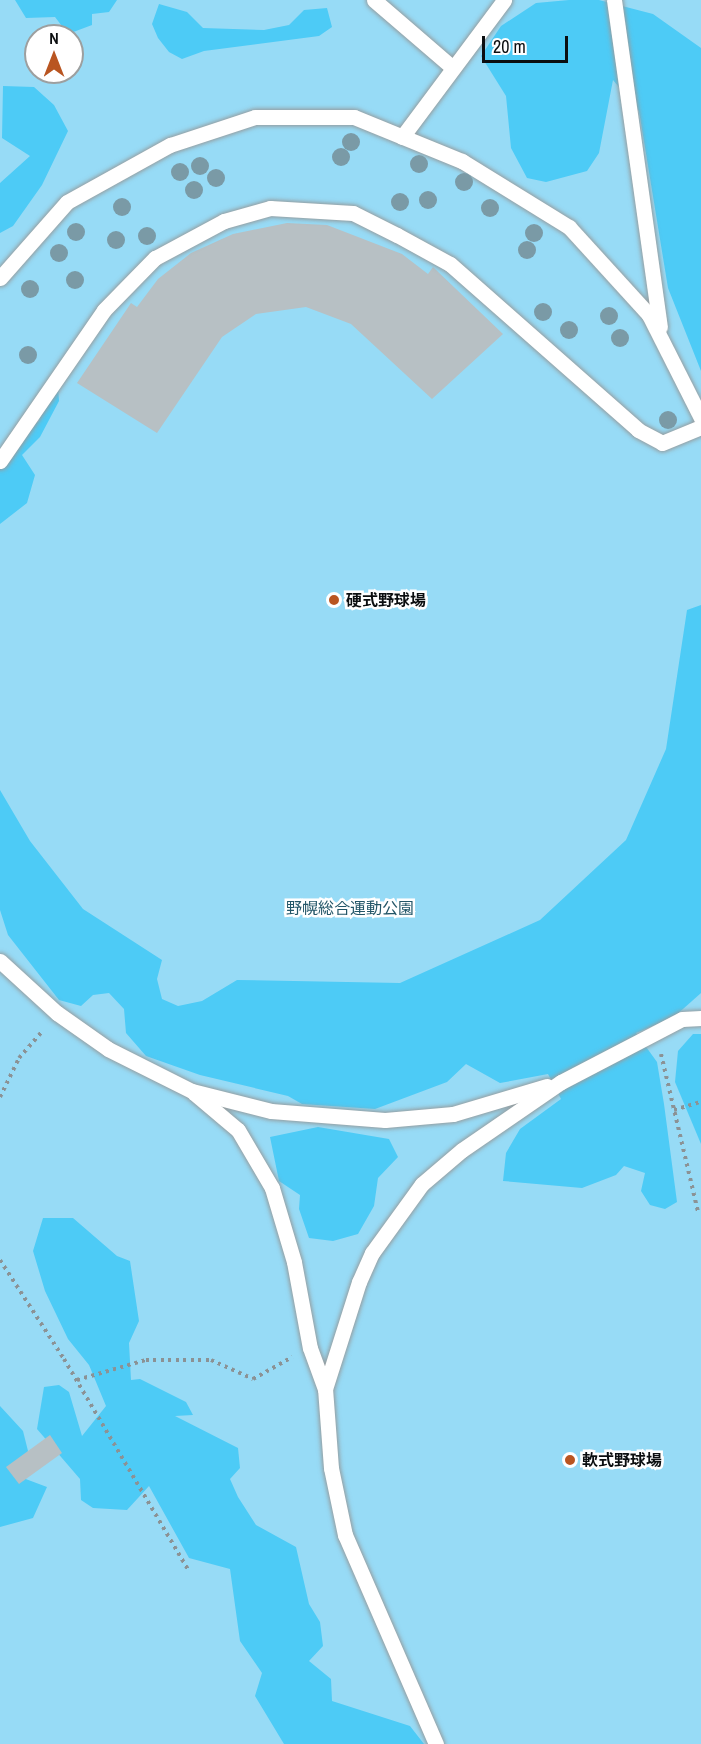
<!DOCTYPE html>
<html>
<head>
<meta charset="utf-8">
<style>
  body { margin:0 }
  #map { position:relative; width:701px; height:1744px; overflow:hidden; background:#e4eef2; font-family:"Archivo Narrow","Noto Sans JP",sans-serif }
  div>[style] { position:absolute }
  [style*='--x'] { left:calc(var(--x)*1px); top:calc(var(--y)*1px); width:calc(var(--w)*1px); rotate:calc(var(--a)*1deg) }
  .green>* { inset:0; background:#97dbf6 }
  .forest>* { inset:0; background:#4dcbf6 }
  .building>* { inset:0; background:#b7c0c4 }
  .path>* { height:4px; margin-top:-2px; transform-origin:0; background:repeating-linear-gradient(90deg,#8b9295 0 3px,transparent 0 7.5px) }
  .roads { filter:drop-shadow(0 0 2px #959ea1) drop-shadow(0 0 2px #959ea1) }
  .lane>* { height:15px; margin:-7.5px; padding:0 7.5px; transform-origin:7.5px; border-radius:7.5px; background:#fff }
  .trees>* { width:18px; height:18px; margin:-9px; border-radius:50%; background:#7a9aa6 }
  .dots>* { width:16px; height:16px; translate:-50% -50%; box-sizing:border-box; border:3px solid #fff; border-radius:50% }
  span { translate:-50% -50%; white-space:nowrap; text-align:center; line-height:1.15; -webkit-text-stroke:5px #fff; paint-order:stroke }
  .poi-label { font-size:16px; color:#0b0e10; font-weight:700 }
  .left { translate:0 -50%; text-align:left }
  .park-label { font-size:16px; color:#235668 }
  .north { position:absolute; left:24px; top:24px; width:60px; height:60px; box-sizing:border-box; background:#fff; border:2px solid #9d9f9f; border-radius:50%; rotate:0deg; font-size:16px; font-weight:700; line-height:24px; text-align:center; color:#0b0e10 }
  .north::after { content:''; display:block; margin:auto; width:21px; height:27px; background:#b95521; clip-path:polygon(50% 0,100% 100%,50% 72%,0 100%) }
  .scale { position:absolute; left:482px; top:36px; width:86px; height:27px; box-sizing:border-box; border:3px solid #0b0e10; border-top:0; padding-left:8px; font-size:18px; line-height:21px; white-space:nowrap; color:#0b0e10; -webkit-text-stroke:4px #fff; paint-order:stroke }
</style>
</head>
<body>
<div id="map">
  <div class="green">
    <div style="clip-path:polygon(evenodd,0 0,701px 0,701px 1744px,0 1744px,0 0,36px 36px,72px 36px,72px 72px,36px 72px,36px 36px)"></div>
  </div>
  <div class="forest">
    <div style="clip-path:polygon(15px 0,117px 0,109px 12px,92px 14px,92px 25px,68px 34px,55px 17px,26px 18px)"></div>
    <div style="clip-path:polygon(569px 0,599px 0,653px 14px,701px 48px,701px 371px,668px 288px,639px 111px,613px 80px,599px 153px,587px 171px,546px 182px,527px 178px,511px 148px,506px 96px,481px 56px,501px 26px,536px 3px)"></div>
    <div style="clip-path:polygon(159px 4px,187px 12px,203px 28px,264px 30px,289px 25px,304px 10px,327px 8px,332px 27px,319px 36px,204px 51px,182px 59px,169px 52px,158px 38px,152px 24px)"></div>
    <div style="clip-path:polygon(3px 86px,34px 87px,54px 105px,68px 131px,42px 185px,13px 226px,0 233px,0 183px,30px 156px,2px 138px)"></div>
    <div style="clip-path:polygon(58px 387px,59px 401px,40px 437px,22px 455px,35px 475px,27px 503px,0 524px,0 462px,14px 438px,39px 421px,43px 402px)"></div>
    <div style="clip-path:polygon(701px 605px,701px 993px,674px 1017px,636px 1033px,657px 1062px,664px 1104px,677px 1202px,665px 1209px,650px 1205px,641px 1191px,645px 1173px,624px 1166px,616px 1175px,582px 1188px,503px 1181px,506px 1153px,520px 1129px,561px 1099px,548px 1074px,500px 1083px,466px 1064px,447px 1082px,375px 1109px,302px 1104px,288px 1096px,200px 1075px,146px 1056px,126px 1033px,124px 1009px,109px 993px,93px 995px,81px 1006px,59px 1000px,8px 935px,0 910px,0 790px,30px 841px,83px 909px,162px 960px,157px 979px,162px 999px,178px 1006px,202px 1001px,237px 980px,400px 983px,540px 920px,626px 840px,666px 749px,687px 610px)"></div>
    <div style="clip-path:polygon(693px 1034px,701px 1034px,701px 1144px,675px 1082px,678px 1051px)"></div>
    <div style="clip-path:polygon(318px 1127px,389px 1139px,398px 1157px,378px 1178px,374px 1206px,358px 1234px,333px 1241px,309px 1238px,299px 1209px,300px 1195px,279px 1181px,270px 1137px)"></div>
    <div style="clip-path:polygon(43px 1218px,73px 1218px,117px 1256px,130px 1261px,139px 1321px,129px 1343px,131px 1380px,140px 1379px,186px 1402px,193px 1415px,175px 1416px,238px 1448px,240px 1468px,230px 1479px,238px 1497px,256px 1525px,296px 1547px,309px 1604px,320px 1622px,323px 1646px,309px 1661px,331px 1679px,332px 1701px,410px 1726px,424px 1744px,284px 1744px,255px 1696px,262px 1673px,240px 1641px,230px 1569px,189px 1558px,149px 1486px,127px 1510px,93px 1508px,81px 1500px,80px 1479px,37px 1429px,44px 1387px,59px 1385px,69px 1392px,82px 1436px,106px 1406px,89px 1365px,68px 1339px,45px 1291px,33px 1251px)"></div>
    <div style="clip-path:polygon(0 1406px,23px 1431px,28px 1451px,23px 1478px,47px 1487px,33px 1518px,0 1527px)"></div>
  </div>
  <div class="building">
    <div style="clip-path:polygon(287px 223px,327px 225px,402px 254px,428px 274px,433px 267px,503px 334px,432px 399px,351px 324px,306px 307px,256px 314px,222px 337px,157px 433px,77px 383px,131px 303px,137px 307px,158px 279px,191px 253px,233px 234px)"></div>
    <div style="clip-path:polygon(50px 1435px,62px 1453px,19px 1484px,6px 1467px)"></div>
  </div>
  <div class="path">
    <div style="--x:661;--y:1054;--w:162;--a:76.8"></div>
    <div style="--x:0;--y:1097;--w:43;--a:-64"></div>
    <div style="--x:19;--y:1058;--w:37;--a:-49"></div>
    <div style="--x:674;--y:1110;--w:28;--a:-17"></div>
    <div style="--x:0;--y:1260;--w:118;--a:57.1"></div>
    <div style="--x:64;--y:1359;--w:246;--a:59.5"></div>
    <div style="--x:77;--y:1380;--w:72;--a:-16.2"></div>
    <div style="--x:146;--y:1360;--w:65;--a:0"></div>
    <div style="--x:211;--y:1360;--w:46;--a:24.3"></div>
    <div style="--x:253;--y:1379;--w:45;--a:-29.4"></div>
  </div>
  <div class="roads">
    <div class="lane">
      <div style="--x:374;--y:0;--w:104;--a:40.7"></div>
      <div style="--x:614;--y:0;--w:330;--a:82"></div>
      <div style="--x:402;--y:137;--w:171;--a:-53.3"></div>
      <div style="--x:0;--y:278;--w:101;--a:-48.6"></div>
      <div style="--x:67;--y:202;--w:118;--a:-29"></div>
      <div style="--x:170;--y:145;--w:89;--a:-18.2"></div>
      <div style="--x:255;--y:117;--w:99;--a:0"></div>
      <div style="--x:354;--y:117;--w:117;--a:22.2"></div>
      <div style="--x:462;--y:161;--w:126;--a:31.7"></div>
      <div style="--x:569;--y:227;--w:119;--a:47.7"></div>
      <div style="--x:649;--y:315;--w:115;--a:63.2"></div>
      <div style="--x:0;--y:461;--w:183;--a:-55.4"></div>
      <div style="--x:104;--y:310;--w:73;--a:-45.6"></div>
      <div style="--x:155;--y:258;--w:78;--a:-28.2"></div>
      <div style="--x:224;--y:221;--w:48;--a:-15.8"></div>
      <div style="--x:270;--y:208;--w:83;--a:3.4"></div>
      <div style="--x:353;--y:213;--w:49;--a:26.6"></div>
      <div style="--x:397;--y:235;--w:60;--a:28.7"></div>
      <div style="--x:450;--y:264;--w:251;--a:41.4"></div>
      <div style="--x:638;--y:430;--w:27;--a:28"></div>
      <div style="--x:662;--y:443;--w:42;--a:-22.3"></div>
      <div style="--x:0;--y:961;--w:77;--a:42.4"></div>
      <div style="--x:57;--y:1013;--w:62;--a:35.2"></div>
      <div style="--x:108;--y:1049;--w:94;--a:26.6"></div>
      <div style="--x:192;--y:1091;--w:81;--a:14.2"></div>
      <div style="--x:271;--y:1111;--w:114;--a:4.5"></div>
      <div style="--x:385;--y:1120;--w:68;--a:-5"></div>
      <div style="--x:453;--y:1114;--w:98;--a:-16.6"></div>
      <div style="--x:194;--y:1093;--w:57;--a:40.1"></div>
      <div style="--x:238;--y:1130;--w:67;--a:59.6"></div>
      <div style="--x:272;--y:1188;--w:77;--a:73.4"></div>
      <div style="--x:294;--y:1262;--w:87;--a:79.5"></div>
      <div style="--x:310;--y:1348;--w:44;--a:69.9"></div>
      <div style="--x:436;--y:1744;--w:228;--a:-113.5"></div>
      <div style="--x:345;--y:1535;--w:68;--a:-101.8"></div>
      <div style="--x:331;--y:1468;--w:79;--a:-94.3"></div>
      <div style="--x:325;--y:1389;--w:112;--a:-72.4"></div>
      <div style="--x:359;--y:1282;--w:32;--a:-66"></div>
      <div style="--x:372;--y:1253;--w:85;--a:-54.1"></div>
      <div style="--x:422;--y:1184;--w:52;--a:-40.4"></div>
      <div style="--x:462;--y:1150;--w:120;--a:-34.5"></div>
      <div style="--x:561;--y:1082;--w:136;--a:-27.5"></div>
      <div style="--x:682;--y:1019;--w:19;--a:-3"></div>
    </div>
  </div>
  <div class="trees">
    <div style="left:351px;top:142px"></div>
    <div style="left:341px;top:157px"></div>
    <div style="left:419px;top:164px"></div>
    <div style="left:200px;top:166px"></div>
    <div style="left:180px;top:172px"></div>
    <div style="left:216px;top:178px"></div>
    <div style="left:464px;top:182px"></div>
    <div style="left:194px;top:190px"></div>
    <div style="left:428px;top:200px"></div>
    <div style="left:400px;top:202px"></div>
    <div style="left:122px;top:207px"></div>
    <div style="left:490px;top:208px"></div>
    <div style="left:76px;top:232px"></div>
    <div style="left:534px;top:233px"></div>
    <div style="left:147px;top:236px"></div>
    <div style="left:116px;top:240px"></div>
    <div style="left:527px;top:250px"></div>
    <div style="left:59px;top:253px"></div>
    <div style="left:75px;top:280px"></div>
    <div style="left:30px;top:289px"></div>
    <div style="left:543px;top:312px"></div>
    <div style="left:609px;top:316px"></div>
    <div style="left:569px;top:330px"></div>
    <div style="left:620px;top:338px"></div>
    <div style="left:28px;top:355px"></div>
    <div style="left:668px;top:420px"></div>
  </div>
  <div class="dots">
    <div style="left:334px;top:600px;background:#b95521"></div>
    <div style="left:570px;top:1460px;background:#b95521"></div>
  </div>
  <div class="poi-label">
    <span class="left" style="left:346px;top:600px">硬式野球場</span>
    <span class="left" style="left:582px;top:1460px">軟式野球場</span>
  </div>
  <div class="park-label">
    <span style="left:350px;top:908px">野幌総合運動公園</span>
  </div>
  <div class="north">N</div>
  <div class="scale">20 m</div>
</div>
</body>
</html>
